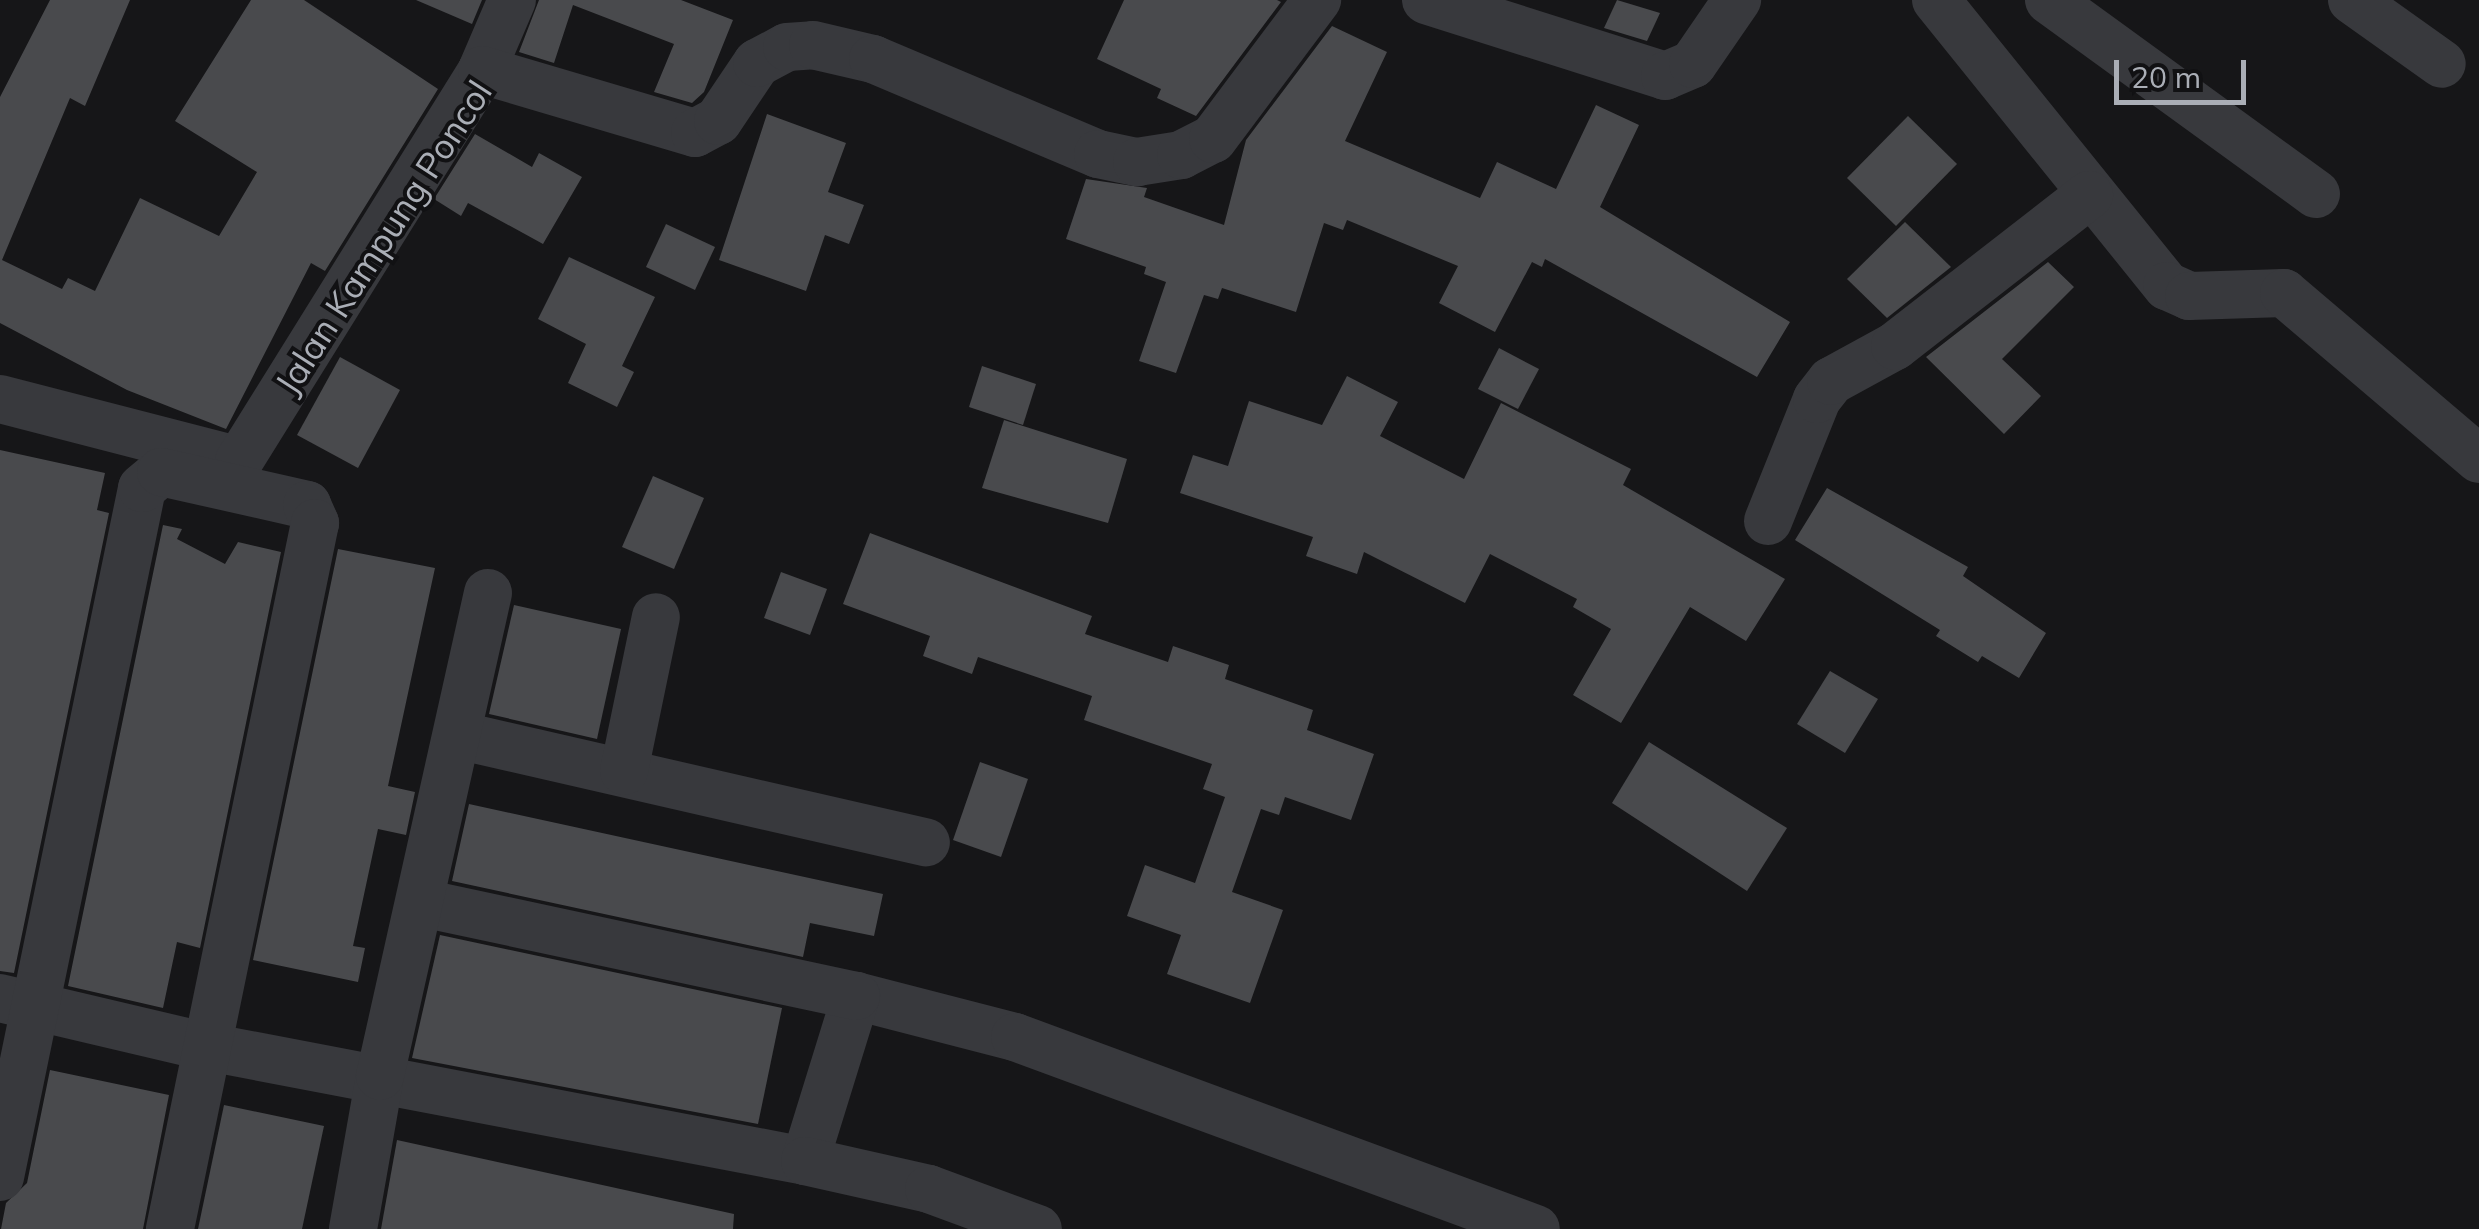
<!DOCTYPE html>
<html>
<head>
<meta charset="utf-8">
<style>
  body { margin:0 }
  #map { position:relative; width:2479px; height:1229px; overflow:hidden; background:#161618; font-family:Mulish,sans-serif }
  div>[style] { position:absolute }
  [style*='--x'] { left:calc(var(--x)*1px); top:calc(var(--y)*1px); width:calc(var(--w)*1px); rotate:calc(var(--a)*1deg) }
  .building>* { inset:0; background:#494a4d }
  .minor>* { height:48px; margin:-24px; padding:0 24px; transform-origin:24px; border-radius:24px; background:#38393d }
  span { translate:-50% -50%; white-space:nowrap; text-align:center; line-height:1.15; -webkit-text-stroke:8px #111113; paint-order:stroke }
  .street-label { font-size:35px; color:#aaaeb6 }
  .scale { position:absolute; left:2114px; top:60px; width:132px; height:45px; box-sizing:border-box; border:5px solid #aaaeb6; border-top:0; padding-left:12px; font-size:30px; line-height:35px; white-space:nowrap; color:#aaaeb6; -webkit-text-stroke:8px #111113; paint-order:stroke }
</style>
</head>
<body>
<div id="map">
  <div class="building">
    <div style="clip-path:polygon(50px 0,130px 0,85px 106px,70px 98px,2px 260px,62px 289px,68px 278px,95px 291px,140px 198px,219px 236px,257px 172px,175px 121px,251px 0,304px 0,438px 89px,325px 271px,311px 263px,226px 429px,127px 390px,0 323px,0 97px)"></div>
    <div style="clip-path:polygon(416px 0,482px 0,472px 24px)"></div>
    <div style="clip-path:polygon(539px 0,681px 0,733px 20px,704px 92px,692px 103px,654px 92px,674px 44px,573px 5px,554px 63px,519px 52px)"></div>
    <div style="clip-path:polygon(1124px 0,1277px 0,1281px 2px,1196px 116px,1157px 98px,1161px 89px,1097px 59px)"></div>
    <div style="clip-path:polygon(1617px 0,1660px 13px,1647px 41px,1604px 28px)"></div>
    <div style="clip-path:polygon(1332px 26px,1387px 52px,1345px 141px,1480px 198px,1497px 162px,1556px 189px,1596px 105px,1639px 125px,1600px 207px,1790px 322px,1757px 377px,1545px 259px,1542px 267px,1532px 262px,1495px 332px,1439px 303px,1458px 266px,1347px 220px,1343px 230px,1324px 223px,1296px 312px,1222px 288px,1218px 299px,1204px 295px,1176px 373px,1139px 361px,1166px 282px,1144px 274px,1146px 267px,1066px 239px,1086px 179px,1147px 188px,1144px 197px,1224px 225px,1246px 140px)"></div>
    <div style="clip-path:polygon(767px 114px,846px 143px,828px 192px,864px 205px,849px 244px,825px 235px,806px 291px,719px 260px)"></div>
    <div style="clip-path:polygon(1908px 116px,1957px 164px,1896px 226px,1847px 178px)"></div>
    <div style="clip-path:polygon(475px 134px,532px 167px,539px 153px,582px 177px,543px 244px,468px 203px,461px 216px,434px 199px)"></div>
    <div style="clip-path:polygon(1905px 222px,1951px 267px,1887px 318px,1847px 279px)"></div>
    <div style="clip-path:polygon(666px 224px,715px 247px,695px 290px,646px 267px)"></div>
    <div style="clip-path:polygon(569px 257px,655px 297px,622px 366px,634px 372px,617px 407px,568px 383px,586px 344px,538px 319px)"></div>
    <div style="clip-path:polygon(2048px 262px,2074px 287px,2002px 359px,2041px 396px,2004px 434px,1926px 357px)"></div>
    <div style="clip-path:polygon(1499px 348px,1539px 369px,1518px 409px,1478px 389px)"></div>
    <div style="clip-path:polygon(340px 357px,400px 390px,358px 468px,297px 435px)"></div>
    <div style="clip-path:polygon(982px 366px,1036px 384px,1023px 425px,969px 407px)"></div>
    <div style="clip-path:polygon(1347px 376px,1398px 402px,1380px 436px,1464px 479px,1501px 403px,1631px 469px,1623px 485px,1785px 579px,1746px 641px,1690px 607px,1621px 723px,1573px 695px,1611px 629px,1573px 607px,1577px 599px,1490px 554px,1465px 603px,1364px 552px,1357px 574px,1306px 556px,1313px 537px,1180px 493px,1193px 455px,1228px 466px,1249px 401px,1322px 425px)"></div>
    <div style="clip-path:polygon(1004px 420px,1127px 459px,1108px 523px,982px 488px)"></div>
    <div style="clip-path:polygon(0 450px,105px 473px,97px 510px,109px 513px,14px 973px,0 971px)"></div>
    <div style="clip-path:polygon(653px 476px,704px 498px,674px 569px,622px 547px)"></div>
    <div style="clip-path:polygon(1827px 488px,1968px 567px,1963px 576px,2046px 633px,2019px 678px,1982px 656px,1978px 662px,1936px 636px,1940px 630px,1795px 540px)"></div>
    <div style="clip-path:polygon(163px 525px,182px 529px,177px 539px,225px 564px,238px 542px,281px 552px,200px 948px,177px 942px,163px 1008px,68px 986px)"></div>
    <div style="clip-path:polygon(870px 533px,1092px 616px,1085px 634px,1168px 662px,1173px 646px,1229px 665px,1225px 679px,1313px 710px,1307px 730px,1374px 754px,1351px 820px,1285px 797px,1279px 815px,1261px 809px,1232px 892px,1283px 910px,1250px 1003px,1167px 974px,1181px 935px,1127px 916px,1145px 865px,1195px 883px,1225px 797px,1203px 789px,1212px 764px,1084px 720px,1092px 696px,978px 657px,972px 674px,923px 656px,930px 636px,843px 604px)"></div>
    <div style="clip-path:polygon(338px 549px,435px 568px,388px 786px,415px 792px,406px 835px,378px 829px,353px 946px,365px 948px,358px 982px,253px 960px)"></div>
    <div style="clip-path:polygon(781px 572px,827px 589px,810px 635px,764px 618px)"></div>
    <div style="clip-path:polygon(514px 605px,621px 629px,597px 739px,489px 714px)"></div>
    <div style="clip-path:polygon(1830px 671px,1878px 699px,1845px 753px,1797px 724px)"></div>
    <div style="clip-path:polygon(1649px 742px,1787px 828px,1747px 891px,1612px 803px)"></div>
    <div style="clip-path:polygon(980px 762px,1028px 779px,1001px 857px,953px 840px)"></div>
    <div style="clip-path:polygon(469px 804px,883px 894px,874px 936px,810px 923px,803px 957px,452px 881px)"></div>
    <div style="clip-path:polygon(440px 935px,782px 1008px,758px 1124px,412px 1058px)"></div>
    <div style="clip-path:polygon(50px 1070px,169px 1095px,143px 1229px,1px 1229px,6px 1203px,27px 1183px)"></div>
    <div style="clip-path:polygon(224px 1105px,324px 1126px,302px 1229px,198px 1229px)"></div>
    <div style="clip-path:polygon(397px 1140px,734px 1214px,733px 1229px,381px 1229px)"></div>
  </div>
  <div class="minor">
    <div style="--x:1426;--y:0;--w:251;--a:17.6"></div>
    <div style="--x:1665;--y:76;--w:30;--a:-23"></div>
    <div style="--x:1693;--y:64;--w:78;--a:-55.5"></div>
    <div style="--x:1936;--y:0;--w:368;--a:51.1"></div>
    <div style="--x:2167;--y:286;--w:24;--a:24"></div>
    <div style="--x:2189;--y:296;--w:95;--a:-1.8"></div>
    <div style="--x:2284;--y:293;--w:256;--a:40.4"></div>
    <div style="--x:2049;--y:0;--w:330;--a:36"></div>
    <div style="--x:2352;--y:0;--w:110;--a:35.4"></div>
    <div style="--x:482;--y:70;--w:76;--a:-66.8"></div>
    <div style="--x:0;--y:399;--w:247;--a:14.5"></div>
    <div style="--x:239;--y:461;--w:460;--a:-58.1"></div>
    <div style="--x:482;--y:70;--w:222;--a:16.5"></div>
    <div style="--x:695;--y:133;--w:26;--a:-28"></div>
    <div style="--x:718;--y:121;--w:70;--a:-56.1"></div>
    <div style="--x:757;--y:63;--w:34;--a:-28"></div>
    <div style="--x:787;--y:47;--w:26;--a:-4"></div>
    <div style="--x:813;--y:45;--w:62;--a:13.1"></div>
    <div style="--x:873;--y:59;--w:244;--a:22.9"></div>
    <div style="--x:1098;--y:154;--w:40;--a:12"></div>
    <div style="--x:1137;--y:162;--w:45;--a:-9"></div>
    <div style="--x:1181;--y:155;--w:36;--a:-27"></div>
    <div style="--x:1213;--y:139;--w:174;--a:-53.2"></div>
    <div style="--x:1768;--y:521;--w:131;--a:-68.1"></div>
    <div style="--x:1817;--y:399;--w:23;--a:-52"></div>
    <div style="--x:1831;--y:381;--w:73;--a:-28.7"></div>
    <div style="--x:1895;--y:346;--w:246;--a:-37.9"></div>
    <div style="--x:457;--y:735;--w:481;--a:12.9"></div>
    <div style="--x:624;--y:771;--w:157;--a:-78.3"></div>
    <div style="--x:856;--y:996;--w:164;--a:14.5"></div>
    <div style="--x:1015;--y:1037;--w:555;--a:20.23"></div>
    <div style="--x:0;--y:998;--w:214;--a:13.3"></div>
    <div style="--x:208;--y:1047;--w:608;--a:10.81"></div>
    <div style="--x:805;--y:1161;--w:173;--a:-72.8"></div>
    <div style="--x:856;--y:996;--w:445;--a:-167.9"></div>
    <div style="--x:805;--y:1161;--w:127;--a:12.7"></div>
    <div style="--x:929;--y:1189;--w:116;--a:20.2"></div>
    <div style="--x:0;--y:1177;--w:703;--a:-78.35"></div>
    <div style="--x:142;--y:488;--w:25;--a:-40"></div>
    <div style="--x:161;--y:472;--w:150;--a:12.7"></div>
    <div style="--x:307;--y:505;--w:20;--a:66"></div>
    <div style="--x:315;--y:523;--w:721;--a:101.61"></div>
    <div style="--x:353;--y:1229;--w:155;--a:-80"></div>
    <div style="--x:380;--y:1076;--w:495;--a:-77.4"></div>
  </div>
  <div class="street-label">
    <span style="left:383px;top:237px;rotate:-57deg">Jalan Kampung Poncol</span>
  </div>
  <div class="scale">20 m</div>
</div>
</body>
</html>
